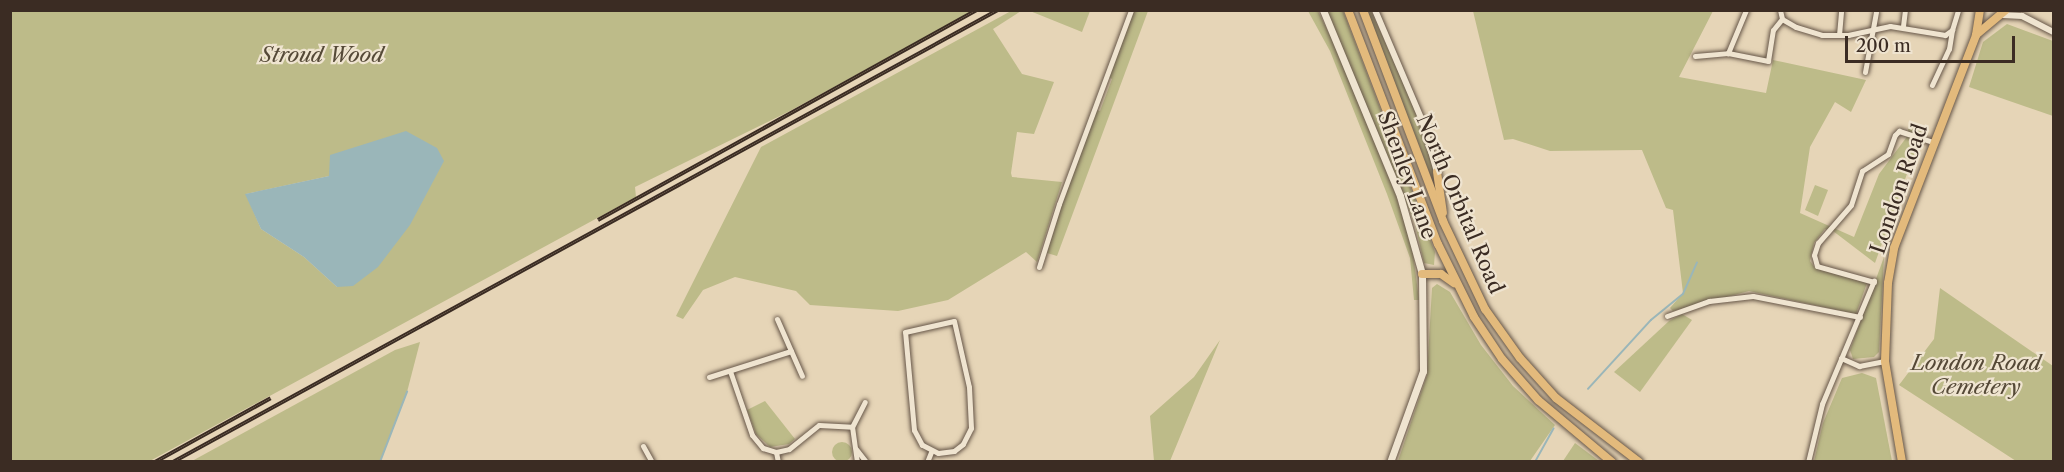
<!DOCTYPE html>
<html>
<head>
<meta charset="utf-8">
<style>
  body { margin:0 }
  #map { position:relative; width:2064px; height:472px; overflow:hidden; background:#e6d5b7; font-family:"Libre Caslon Text",serif }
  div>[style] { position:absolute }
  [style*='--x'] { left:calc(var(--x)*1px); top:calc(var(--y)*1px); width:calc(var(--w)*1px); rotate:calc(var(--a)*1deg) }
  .green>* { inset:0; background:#bdbb89 }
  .round { border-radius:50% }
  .water>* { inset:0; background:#9ab6b9 }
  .stream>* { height:1.5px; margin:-0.75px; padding:0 0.75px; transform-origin:0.75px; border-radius:0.75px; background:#9ab6b9 }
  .roads { filter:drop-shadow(0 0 2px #665648) drop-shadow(0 0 2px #665648) }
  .minor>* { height:5px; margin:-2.5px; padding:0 2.5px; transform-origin:2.5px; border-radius:2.5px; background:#efe4d0 }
  .tertiary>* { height:6px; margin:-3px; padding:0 3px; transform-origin:3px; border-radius:3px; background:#efe4d0 }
  .secondary>* { height:7px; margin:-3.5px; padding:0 3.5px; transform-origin:3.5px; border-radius:3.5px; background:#efe4d0 }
  .primary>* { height:8px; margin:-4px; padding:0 4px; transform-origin:4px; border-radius:4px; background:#e3ba7c }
  .trunk>* { height:8px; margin:-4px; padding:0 4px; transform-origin:4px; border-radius:4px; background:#e3ba7c }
  .rail>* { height:4px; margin-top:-2px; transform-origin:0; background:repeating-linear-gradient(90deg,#efe4d0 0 4.5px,#3b2c23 0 9px); box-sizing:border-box; border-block:2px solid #3b2c23 }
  span { translate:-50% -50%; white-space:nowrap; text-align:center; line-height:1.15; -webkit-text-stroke:4.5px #efe4d0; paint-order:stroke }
  .park-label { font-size:21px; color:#554937; font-style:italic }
  .street-label { font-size:21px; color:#3b2c23 }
  .frame { position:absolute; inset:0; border:12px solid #3b2c23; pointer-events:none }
  .scale { position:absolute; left:1845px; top:36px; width:170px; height:27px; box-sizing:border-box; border:3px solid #3b2c23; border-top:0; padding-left:8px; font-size:18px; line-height:21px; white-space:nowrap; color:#3b2c23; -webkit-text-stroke:4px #efe4d0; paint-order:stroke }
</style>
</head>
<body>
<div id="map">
  <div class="green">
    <div style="clip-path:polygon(evenodd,10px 11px,973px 11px,788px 112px,635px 187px,636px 197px,148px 462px,11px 461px,10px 11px,329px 176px,337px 287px,304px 257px,261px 229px,246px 194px,329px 176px)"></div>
    <div style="clip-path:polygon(1011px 11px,1021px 11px,993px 29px,1022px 74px,1054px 82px,1034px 134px,1017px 132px,1011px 173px,1012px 177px,1062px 182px,1037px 262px,1026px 252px,948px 300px,898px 311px,810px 305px,796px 291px,735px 277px,703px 290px,683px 319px,676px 316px,761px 147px)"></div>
    <div style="clip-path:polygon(1030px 11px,1090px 10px,1090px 11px,1082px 32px)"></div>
    <div style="clip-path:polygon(1134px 11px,1148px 11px,1057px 256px,1047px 253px,1065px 193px,1096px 110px,1100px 111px,1112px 79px,1108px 77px)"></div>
    <div style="clip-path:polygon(1308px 11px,1318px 11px,1334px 44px,1395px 193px,1412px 246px,1419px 300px,1414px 300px,1410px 258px,1387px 194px,1330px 51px)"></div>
    <div style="clip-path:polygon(1327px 11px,1343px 11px,1435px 252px,1434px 265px,1424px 263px,1415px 224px)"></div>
    <div style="clip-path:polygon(1367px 11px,1371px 11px,1413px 105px,1436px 178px,1432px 179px)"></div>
    <div style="clip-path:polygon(1473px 11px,1713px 11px,1679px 77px,1766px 93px,1773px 60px,1866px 80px,1851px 112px,1835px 102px,1810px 147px,1800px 213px,1854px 237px,1879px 174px,1906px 138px,1909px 126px,1922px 132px,1875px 263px,1833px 231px,1825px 229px,1814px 243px,1810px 261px,1815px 268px,1867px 283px,1856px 314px,1749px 291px,1673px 311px,1670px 308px,1683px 293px,1673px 210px,1666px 208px,1642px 150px,1550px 151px,1513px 139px,1504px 140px)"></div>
    <div style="clip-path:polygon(2007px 24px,2053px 41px,2053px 116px,1969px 87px,1983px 42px)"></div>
    <div style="clip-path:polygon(1815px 185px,1828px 190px,1818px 216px,1805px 210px)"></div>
    <div style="clip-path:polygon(1884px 257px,1879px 352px,1874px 357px,1853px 359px,1850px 350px)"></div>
    <div style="clip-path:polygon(1437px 284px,1450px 292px,1481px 345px,1513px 386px,1555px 425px,1530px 461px,1398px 461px,1427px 375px,1432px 288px)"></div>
    <div style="clip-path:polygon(1940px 288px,2053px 366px,2053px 461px,2016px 461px,1899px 385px,1934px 339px)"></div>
    <div style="clip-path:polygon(1682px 314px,1692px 320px,1640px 392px,1614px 372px,1669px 321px)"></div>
    <div style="clip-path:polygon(1220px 340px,1170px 461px,1154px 461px,1150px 416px,1194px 377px)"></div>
    <div style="clip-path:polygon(420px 342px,407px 392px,380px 461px,192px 461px,395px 350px)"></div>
    <div style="clip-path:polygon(1862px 373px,1876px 378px,1892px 461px,1814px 461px,1823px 423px,1842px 378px)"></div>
    <div style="clip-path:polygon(765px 401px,795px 439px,789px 444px,770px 447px,756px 434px,747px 410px)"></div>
    <div class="round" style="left:832px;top:442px;width:20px;height:20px"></div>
    <div style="clip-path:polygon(1575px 443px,1599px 461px,1563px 461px)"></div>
  </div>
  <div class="water">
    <div style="clip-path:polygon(406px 131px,437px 148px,444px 161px,410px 225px,378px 267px,353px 286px,337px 287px,304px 257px,261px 229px,245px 194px,329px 176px,330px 155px)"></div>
  </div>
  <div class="stream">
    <div style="--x:1588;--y:389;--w:93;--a:-47.6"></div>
    <div style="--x:1651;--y:320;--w:41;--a:-39.1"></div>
    <div style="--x:1683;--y:294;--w:34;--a:-66"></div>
    <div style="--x:380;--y:462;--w:75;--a:-68.9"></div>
    <div style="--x:1535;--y:462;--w:38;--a:-61"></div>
  </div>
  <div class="roads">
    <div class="minor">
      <div style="--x:1746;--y:10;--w:47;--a:112.7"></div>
      <div style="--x:1728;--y:53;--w:41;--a:11.3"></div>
      <div style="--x:1768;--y:61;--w:31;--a:-81"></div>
      <div style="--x:1773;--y:30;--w:14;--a:-51"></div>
      <div style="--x:1780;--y:10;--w:9;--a:77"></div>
      <div style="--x:1782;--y:19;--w:16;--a:30"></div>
      <div style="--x:1796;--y:27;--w:27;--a:17"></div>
      <div style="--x:1822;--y:35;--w:26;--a:0"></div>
      <div style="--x:1848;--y:35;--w:43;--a:-12.1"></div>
      <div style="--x:1890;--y:26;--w:56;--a:9.3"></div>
      <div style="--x:1945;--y:35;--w:9;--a:-36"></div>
      <div style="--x:1952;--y:30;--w:21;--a:-73"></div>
      <div style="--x:1903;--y:26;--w:16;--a:-83"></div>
      <div style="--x:1839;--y:35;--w:25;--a:-85"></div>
      <div style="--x:1695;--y:56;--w:33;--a:-5"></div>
      <div style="--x:1865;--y:72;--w:61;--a:-79.6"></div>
      <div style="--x:1932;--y:85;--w:40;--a:-65"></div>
      <div style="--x:1949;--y:49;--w:19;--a:-81"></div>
      <div style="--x:1039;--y:267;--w:66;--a:-72.4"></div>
      <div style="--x:1059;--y:204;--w:207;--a:-69.6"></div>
      <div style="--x:1874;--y:282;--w:59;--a:-164.3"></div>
      <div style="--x:1817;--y:266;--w:11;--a:-105"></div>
      <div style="--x:1814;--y:255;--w:13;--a:-72"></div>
      <div style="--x:1818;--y:243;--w:50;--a:-49"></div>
      <div style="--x:1851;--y:205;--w:36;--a:-72"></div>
      <div style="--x:1862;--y:171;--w:31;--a:-33"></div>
      <div style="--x:1888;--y:154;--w:20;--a:-70"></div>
      <div style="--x:1895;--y:135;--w:6;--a:-45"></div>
      <div style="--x:1899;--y:131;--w:36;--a:18"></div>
      <div style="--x:1667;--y:316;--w:45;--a:-19.7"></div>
      <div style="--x:1709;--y:301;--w:44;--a:-6.5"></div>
      <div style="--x:1753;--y:296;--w:109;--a:11.1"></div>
      <div style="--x:777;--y:319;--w:62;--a:66.3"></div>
      <div style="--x:954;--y:321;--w:68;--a:77.2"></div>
      <div style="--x:969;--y:387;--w:41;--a:87.2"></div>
      <div style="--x:971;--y:428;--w:18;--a:117"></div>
      <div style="--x:963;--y:444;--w:11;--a:142"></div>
      <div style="--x:954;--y:451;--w:16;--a:173"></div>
      <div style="--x:938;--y:453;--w:18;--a:-153"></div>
      <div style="--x:922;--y:445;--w:17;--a:-118"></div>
      <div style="--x:914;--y:430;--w:98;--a:-95.2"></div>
      <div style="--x:905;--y:332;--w:50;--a:-12.7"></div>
      <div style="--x:1841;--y:358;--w:20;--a:24"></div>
      <div style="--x:1859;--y:366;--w:26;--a:-11"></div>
      <div style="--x:730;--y:371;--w:68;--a:71"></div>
      <div style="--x:752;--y:435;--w:17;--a:50"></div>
      <div style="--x:763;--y:448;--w:14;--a:17"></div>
      <div style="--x:776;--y:452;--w:13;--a:-13"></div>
      <div style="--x:789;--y:449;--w:38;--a:-39"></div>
      <div style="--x:819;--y:425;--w:33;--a:3"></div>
      <div style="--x:709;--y:377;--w:86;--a:-17.6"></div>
      <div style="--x:643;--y:446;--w:18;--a:61"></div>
      <div style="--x:856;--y:449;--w:16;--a:52"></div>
      <div style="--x:776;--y:452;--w:10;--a:79"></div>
      <div style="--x:857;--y:462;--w:35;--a:-98"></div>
      <div style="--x:852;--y:427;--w:28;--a:-63"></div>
      <div style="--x:927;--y:462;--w:11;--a:-68"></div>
      <div style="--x:1808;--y:462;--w:60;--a:-76.4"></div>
      <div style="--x:1822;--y:404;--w:134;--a:-67.2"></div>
    </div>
    <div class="tertiary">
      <div style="--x:1375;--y:10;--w:120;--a:66.9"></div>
      <div style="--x:1422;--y:120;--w:54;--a:73.9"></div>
      <div style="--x:2003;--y:15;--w:19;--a:3"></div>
      <div style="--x:2022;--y:16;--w:36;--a:27"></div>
    </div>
    <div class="secondary">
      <div style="--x:1323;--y:10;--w:201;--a:67.5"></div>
      <div style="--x:1400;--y:196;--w:81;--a:74.2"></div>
      <div style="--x:1422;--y:274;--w:97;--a:89.4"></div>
      <div style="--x:1423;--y:371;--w:97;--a:109.9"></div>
    </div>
    <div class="primary">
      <div style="--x:1976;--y:35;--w:39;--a:-40"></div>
      <div style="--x:1902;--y:462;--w:102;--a:-99.6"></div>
      <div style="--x:1885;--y:361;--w:78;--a:-87.8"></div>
      <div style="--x:1888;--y:283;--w:36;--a:-80"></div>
      <div style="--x:1894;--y:248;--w:228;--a:-68.9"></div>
      <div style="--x:1976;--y:35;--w:25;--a:-81"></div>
    </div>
    <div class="trunk">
      <div style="--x:1348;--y:10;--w:251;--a:69"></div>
      <div style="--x:1438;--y:244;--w:81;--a:63.7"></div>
      <div style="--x:1474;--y:317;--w:50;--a:56.3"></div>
      <div style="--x:1502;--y:359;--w:55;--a:48.7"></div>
      <div style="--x:1538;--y:400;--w:97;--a:40"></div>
      <div style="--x:1363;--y:10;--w:226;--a:69.2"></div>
      <div style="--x:1443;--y:221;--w:98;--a:64.5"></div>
      <div style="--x:1485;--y:309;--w:60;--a:54.5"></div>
      <div style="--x:1520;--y:358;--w:54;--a:48"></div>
      <div style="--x:1556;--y:398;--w:105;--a:37.6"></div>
      <div style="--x:1437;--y:172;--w:41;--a:81.7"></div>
      <div style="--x:1422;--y:274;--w:19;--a:0"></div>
      <div style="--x:1441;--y:274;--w:16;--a:35"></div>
    </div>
  </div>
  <div class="rail">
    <div style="--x:598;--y:220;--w:433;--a:-29"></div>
    <div style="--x:155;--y:462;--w:132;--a:-28.9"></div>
    <div style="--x:173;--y:462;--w:941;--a:-28.72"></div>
  </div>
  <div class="park-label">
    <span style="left:322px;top:55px">Stroud Wood</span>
    <span style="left:1976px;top:375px">London Road<br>Cemetery</span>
  </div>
  <div class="street-label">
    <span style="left:1407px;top:175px;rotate:70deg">Shenley Lane</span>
    <span style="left:1899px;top:189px;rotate:-71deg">London Road</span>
    <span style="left:1460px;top:204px;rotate:67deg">North Orbital Road</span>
  </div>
  <div class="frame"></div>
  <div class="scale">200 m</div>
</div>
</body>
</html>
